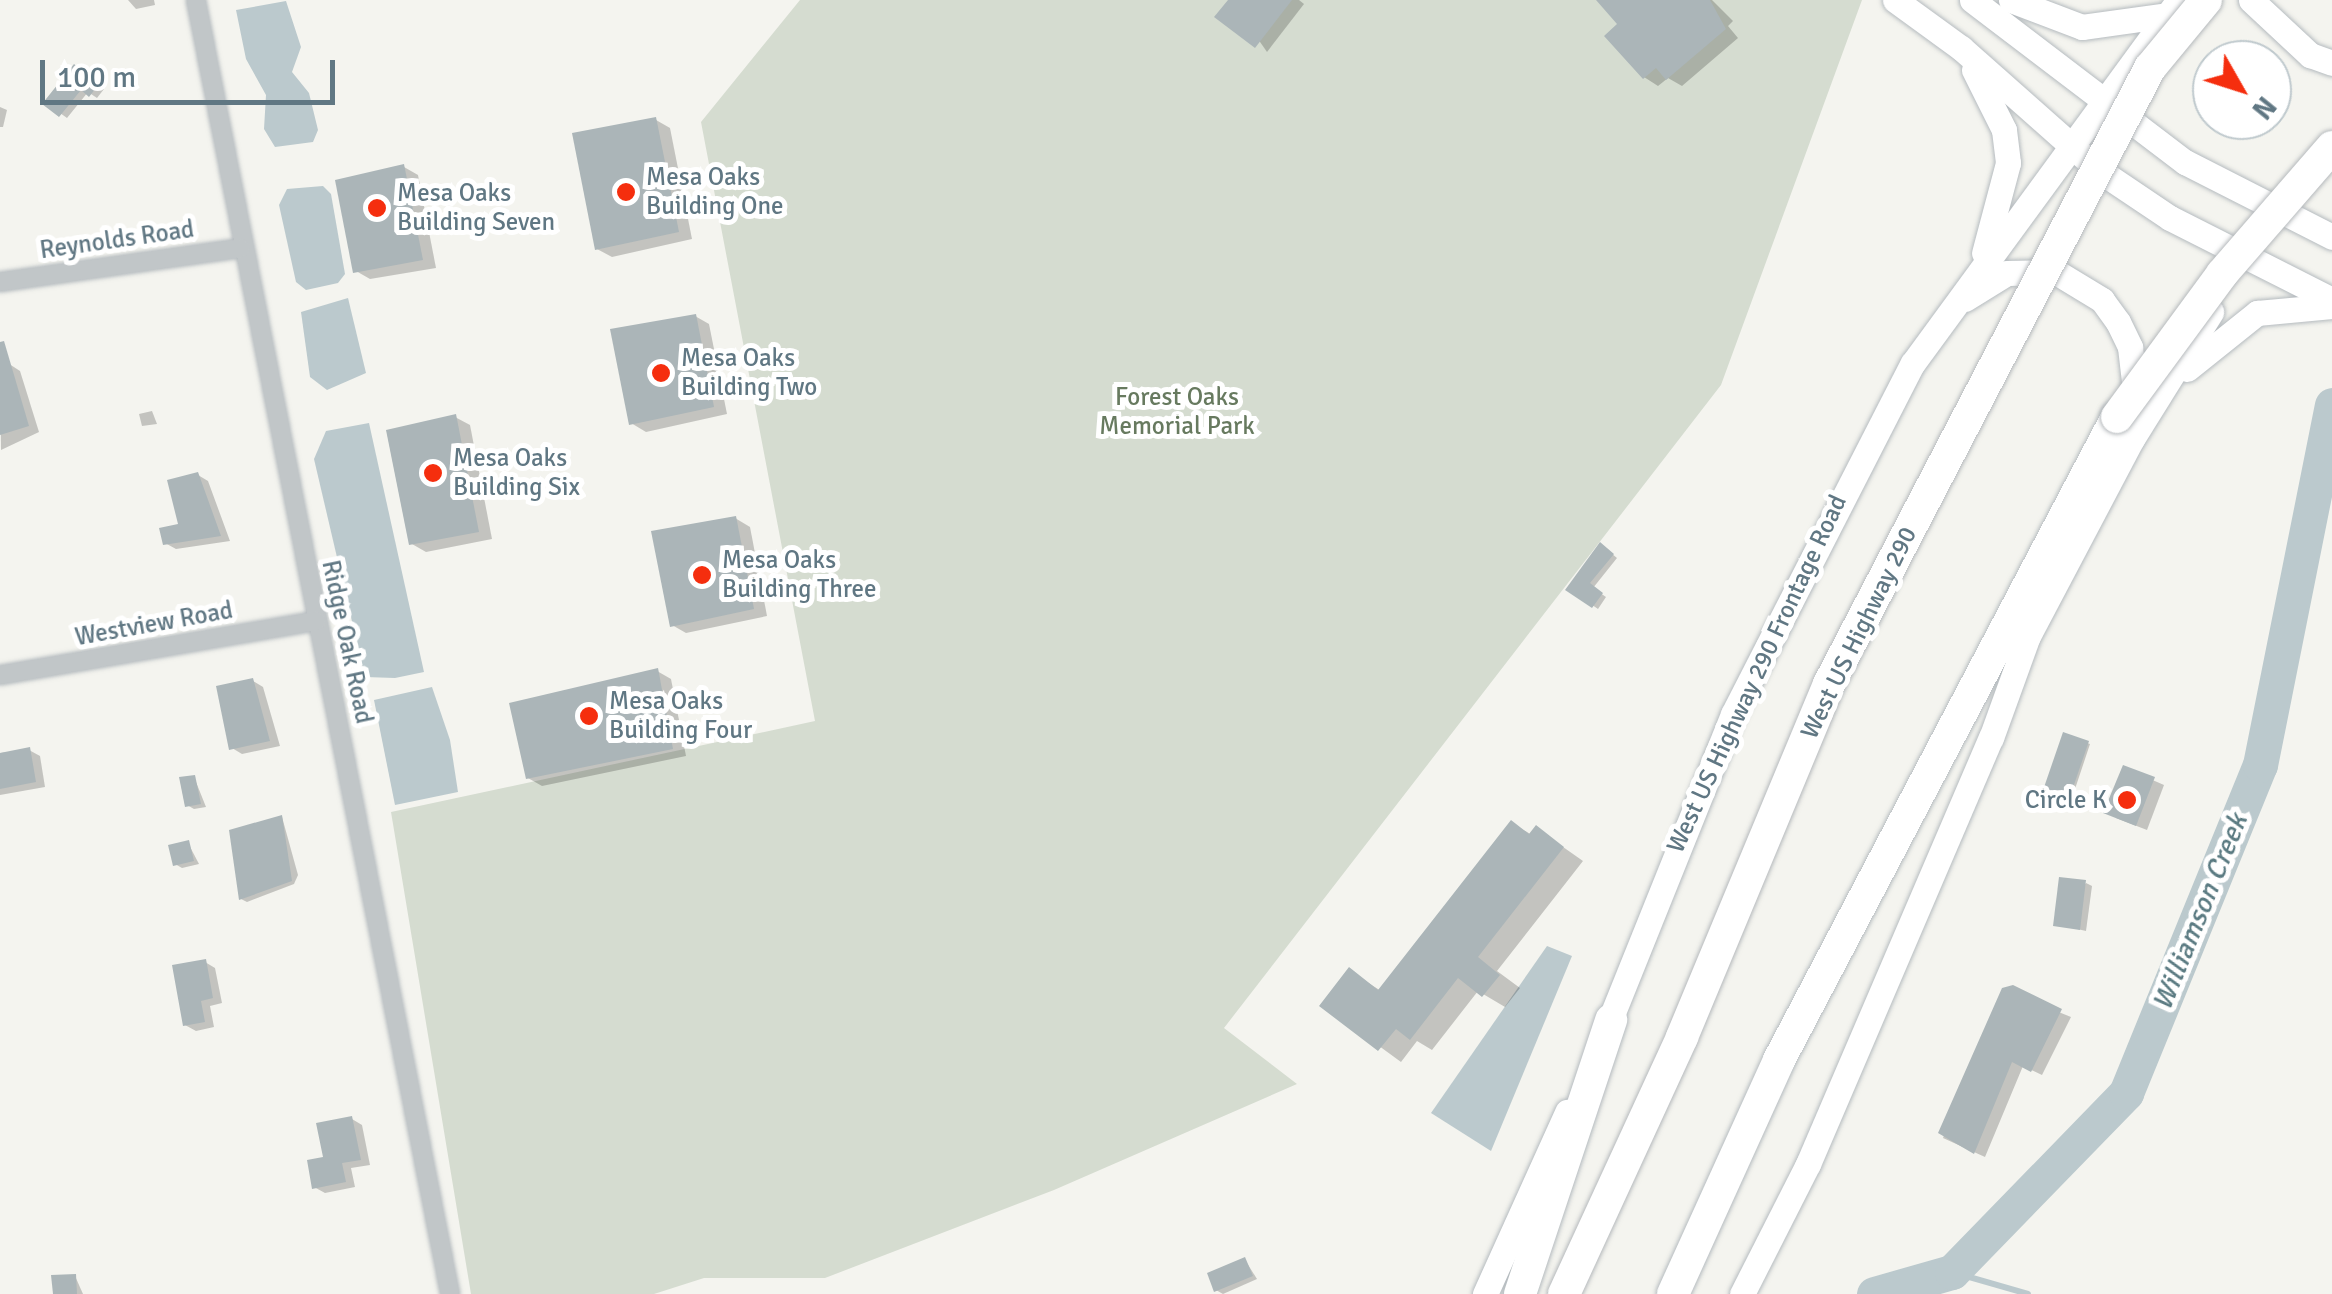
<!DOCTYPE html>
<html>
<head>
<meta charset="utf-8">
<style>
  body { margin:0 }
  #map { position:relative; width:2332px; height:1294px; overflow:hidden; background:#f4f4ef; font-family:Signika,sans-serif }
  div>[style] { position:absolute }
  [style*='--x'] { left:calc(var(--x)*1px); top:calc(var(--y)*1px); width:calc(var(--w)*1px); rotate:calc(var(--a)*1deg) }
  .green>* { inset:0; background:#d5dcd0 }
  .water>* { inset:0; background:#bbc9cd }
  .shadow>* { inset:0; background:#0003 }
  .stream>* { height:6px; margin:-3px; padding:0 3px; transform-origin:3px; border-radius:3px; background:#bbc9cd }
  .river>* { height:35px; margin:-17.5px; padding:0 17.5px; transform-origin:17.5px; border-radius:17.5px; background:#bbc9cd }
  .building>* { inset:0; background:#abb5b8 }
  .roads { filter:drop-shadow(0 0 2px #b5bbbf) drop-shadow(0 0 2px #b5bbbf) }
  .minor>* { height:18px; margin:-9px; padding:0 9px; transform-origin:9px; border-radius:9px; background:#c1c6c8 }
  .secondary>* { height:25px; margin:-12.5px; padding:0 12.5px; transform-origin:12.5px; border-radius:12.5px; background:#fff }
  .motorway>* { height:32px; margin:-16px; padding:0 16px; transform-origin:16px; border-radius:16px; background:#fff }
  .bridges { filter:drop-shadow(0 0 2px #b5b9bc) drop-shadow(0 0 2px #b5b9bc) }
  .motorway-bridge>* { height:32px; margin:-16px; padding:0 16px; transform-origin:16px; border-radius:16px; background:#fff }
  .dots>* { width:28px; height:28px; translate:-50% -50%; box-sizing:border-box; border:5px solid #fff; border-radius:50% }
  span { translate:-50% -50%; white-space:nowrap; text-align:center; line-height:1.15; -webkit-text-stroke:10px #fff; paint-order:stroke }
  .poi-label { font-size:25px; color:#607783 }
  .left { translate:0 -50%; text-align:left }
  .right { translate:-100% -50%; text-align:right }
  .street-label { font-size:25px; color:#607783 }
  .park-label { font-size:25px; color:#677a5f }
  .water-label { font-size:28px; color:#5b7b82; font-style:italic }
  .north { position:absolute; left:2192px; top:40px; width:100px; height:100px; box-sizing:border-box; background:#fff; border:2px solid #bfc9cd; border-radius:50%; rotate:129deg; font-size:28px; font-weight:700; line-height:40px; text-align:center; color:#607783 }
  .north::after { content:''; display:block; margin:auto; width:35px; height:45px; background:#f52e0e; clip-path:polygon(50% 0,100% 100%,50% 72%,0 100%) }
  .scale { position:absolute; left:40px; top:60px; width:295px; height:45px; box-sizing:border-box; border:5px solid #607783; border-top:0; padding-left:12px; font-size:30px; line-height:35px; white-space:nowrap; color:#607783; -webkit-text-stroke:8px #fff; paint-order:stroke }
</style>
</head>
<body>
<div id="map">
  <div class="green">
    <div style="clip-path:polygon(800px 0,1862px 0,1721px 385px,1224px 1028px,1297px 1084px,1054px 1190px,825px 1278px,704px 1278px,654px 1294px,471px 1294px,391px 812px,815px 721px,701px 122px)"></div>
  </div>
  <div class="water">
    <div style="clip-path:polygon(286px 1px,301px 47px,292px 72px,309px 93px,318px 130px,313px 142px,275px 147px,264px 129px,266px 95px,246px 59px,236px 10px)"></div>
    <div style="clip-path:polygon(323px 186px,331px 194px,345px 274px,338px 283px,306px 290px,296px 282px,279px 205px,287px 189px)"></div>
    <div style="clip-path:polygon(348px 298px,366px 373px,327px 390px,310px 377px,301px 312px)"></div>
    <div style="clip-path:polygon(369px 423px,424px 672px,395px 678px,365px 677px,314px 459px,326px 431px)"></div>
    <div style="clip-path:polygon(432px 687px,450px 740px,458px 792px,395px 805px,374px 700px)"></div>
    <div style="clip-path:polygon(1547px 946px,1572px 956px,1491px 1151px,1431px 1113px)"></div>
  </div>
  <div class="shadow">
    <div style="clip-path:polygon(128px 0,154px 0,155px 5px,136px 9px)"></div>
    <div style="clip-path:polygon(1231px 0,1299px 0,1304px 4px,1267px 52px)"></div>
    <div style="clip-path:polygon(1598px 0,1712px 0,1733px 21px,1728px 26px,1738px 38px,1682px 86px,1668px 78px,1658px 86px,1644px 77px,1621px 24px)"></div>
    <div style="clip-path:polygon(81px 70px,104px 89px,97px 98px,88px 92px,67px 118px,46px 103px)"></div>
    <div style="clip-path:polygon(0 107px,7px 110px,3px 127px,0 127px)"></div>
    <div style="clip-path:polygon(656px 120px,670px 128px,692px 239px,612px 257px,597px 249px)"></div>
    <div style="clip-path:polygon(404px 167px,418px 175px,436px 268px,370px 279px,356px 271px)"></div>
    <div style="clip-path:polygon(695px 316px,709px 324px,727px 414px,646px 432px,631px 423px)"></div>
    <div style="clip-path:polygon(0 358px,20px 371px,39px 432px,1px 450px)"></div>
    <div style="clip-path:polygon(152px 411px,157px 424px,142px 426px,139px 414px)"></div>
    <div style="clip-path:polygon(455px 417px,470px 425px,492px 539px,426px 552px,412px 544px)"></div>
    <div style="clip-path:polygon(198px 475px,208px 481px,230px 541px,176px 549px,165px 543px,181px 526px)"></div>
    <div style="clip-path:polygon(735px 518px,750px 527px,767px 616px,686px 633px,672px 625px)"></div>
    <div style="clip-path:polygon(1605px 548px,1617px 558px,1593px 588px,1606px 597px,1598px 609px,1569px 589px)"></div>
    <div style="clip-path:polygon(657px 671px,671px 679px,686px 756px,542px 786px,528px 778px)"></div>
    <div style="clip-path:polygon(253px 681px,263px 687px,280px 746px,242px 754px,232px 748px)"></div>
    <div style="clip-path:polygon(2064px 735px,2090px 744px,2070px 804px,2044px 795px)"></div>
    <div style="clip-path:polygon(29px 750px,40px 756px,45px 787px,0 795px,0 753px)"></div>
    <div style="clip-path:polygon(2125px 768px,2164px 785px,2147px 830px,2116px 818px)"></div>
    <div style="clip-path:polygon(194px 777px,206px 807px,194px 809px,187px 805px)"></div>
    <div style="clip-path:polygon(282px 817px,298px 875px,294px 884px,247px 902px,241px 899px)"></div>
    <div style="clip-path:polygon(1512px 823px,1532px 835px,1536px 828px,1583px 861px,1497px 971px,1520px 988px,1505px 1007px,1478px 991px,1432px 1050px,1417px 1041px,1401px 1062px,1323px 1005px,1350px 971px,1381px 991px)"></div>
    <div style="clip-path:polygon(188px 843px,199px 864px,182px 868px,175px 864px)"></div>
    <div style="clip-path:polygon(2086px 883px,2092px 886px,2086px 931px,2055px 924px)"></div>
    <div style="clip-path:polygon(205px 962px,215px 968px,222px 1003px,210px 1006px,214px 1027px,196px 1031px,185px 1025px)"></div>
    <div style="clip-path:polygon(2004px 990px,2071px 1017px,2042px 1075px,2023px 1066px,1985px 1157px,1943px 1138px)"></div>
    <div style="clip-path:polygon(352px 1119px,362px 1125px,370px 1165px,351px 1168px,355px 1187px,325px 1193px,314px 1187px)"></div>
    <div style="clip-path:polygon(1245px 1260px,1257px 1279px,1223px 1294px,1216px 1290px)"></div>
    <div style="clip-path:polygon(75px 1276px,83px 1294px,55px 1294px)"></div>
  </div>
  <div class="stream">
    <div style="--x:1952;--y:1272;--w:79;--a:16.1"></div>
  </div>
  <div class="river">
    <div style="--x:1874;--y:1294;--w:81;--a:-15.8"></div>
    <div style="--x:1952;--y:1272;--w:250;--a:-45.8"></div>
    <div style="--x:2126;--y:1093;--w:354;--a:-67.8"></div>
    <div style="--x:2260;--y:765;--w:367;--a:-78.7"></div>
  </div>
  <div class="building">
    <div style="clip-path:polygon(1228px 0,1292px 0,1255px 48px,1214px 17px)"></div>
    <div style="clip-path:polygon(1596px 0,1710px 0,1726px 29px,1666px 80px,1656px 68px,1643px 79px,1604px 36px,1617px 24px)"></div>
    <div style="clip-path:polygon(74px 64px,99px 84px,89px 97px,81px 90px,59px 117px,42px 104px)"></div>
    <div style="clip-path:polygon(656px 117px,679px 232px,595px 250px,572px 133px)"></div>
    <div style="clip-path:polygon(404px 164px,423px 260px,353px 273px,335px 180px)"></div>
    <div style="clip-path:polygon(696px 314px,714px 407px,629px 425px,610px 329px)"></div>
    <div style="clip-path:polygon(4px 341px,29px 426px,0 435px,0 342px)"></div>
    <div style="clip-path:polygon(456px 414px,479px 532px,409px 545px,386px 430px)"></div>
    <div style="clip-path:polygon(198px 472px,221px 536px,163px 545px,159px 528px,178px 524px,167px 480px)"></div>
    <div style="clip-path:polygon(736px 516px,754px 609px,670px 627px,651px 531px)"></div>
    <div style="clip-path:polygon(1600px 542px,1614px 554px,1590px 583px,1603px 593px,1592px 608px,1565px 590px)"></div>
    <div style="clip-path:polygon(658px 668px,673px 749px,526px 779px,509px 703px)"></div>
    <div style="clip-path:polygon(253px 678px,270px 741px,229px 750px,216px 686px)"></div>
    <div style="clip-path:polygon(2063px 732px,2089px 741px,2067px 805px,2041px 796px)"></div>
    <div style="clip-path:polygon(30px 747px,36px 782px,0 789px,0 753px)"></div>
    <div style="clip-path:polygon(2123px 765px,2155px 777px,2136px 826px,2103px 813px)"></div>
    <div style="clip-path:polygon(195px 775px,201px 804px,185px 807px,179px 777px)"></div>
    <div style="clip-path:polygon(282px 815px,292px 881px,239px 900px,229px 830px)"></div>
    <div style="clip-path:polygon(1511px 820px,1529px 834px,1536px 825px,1564px 847px,1478px 957px,1500px 975px,1482px 997px,1458px 978px,1410px 1040px,1396px 1029px,1378px 1051px,1319px 1006px,1349px 967px,1378px 990px)"></div>
    <div style="clip-path:polygon(189px 840px,194px 861px,173px 866px,168px 845px)"></div>
    <div style="clip-path:polygon(2059px 877px,2086px 880px,2080px 930px,2053px 926px)"></div>
    <div style="clip-path:polygon(206px 959px,213px 998px,201px 1001px,205px 1022px,183px 1026px,172px 965px)"></div>
    <div style="clip-path:polygon(2013px 985px,2062px 1009px,2031px 1072px,2012px 1062px,1974px 1154px,1938px 1133px,2002px 988px)"></div>
    <div style="clip-path:polygon(352px 1116px,361px 1160px,342px 1163px,346px 1182px,312px 1189px,307px 1160px,323px 1157px,316px 1123px)"></div>
    <div style="clip-path:polygon(1245px 1257px,1253px 1276px,1214px 1292px,1207px 1273px)"></div>
    <div style="clip-path:polygon(76px 1274px,77px 1294px,53px 1294px,51px 1275px)"></div>
  </div>
  <div class="roads">
    <div class="minor">
      <div style="--x:196;--y:0;--w:1319;--a:78.89"></div>
      <div style="--x:0;--y:282;--w:243;--a:-8"></div>
      <div style="--x:0;--y:675;--w:321;--a:-9.7"></div>
    </div>
    <div class="secondary">
      <div style="--x:1895;--y:0;--w:82;--a:36"></div>
      <div style="--x:1961;--y:48;--w:186;--a:41.5"></div>
      <div style="--x:2100;--y:171;--w:84;--a:33.9"></div>
      <div style="--x:2170;--y:218;--w:182;--a:26.8"></div>
      <div style="--x:1972;--y:0;--w:268;--a:37.3"></div>
      <div style="--x:2185;--y:162;--w:165;--a:27"></div>
      <div style="--x:2011;--y:0;--w:76;--a:20.8"></div>
      <div style="--x:2082;--y:27;--w:86;--a:-8"></div>
      <div style="--x:2251;--y:0;--w:81;--a:43"></div>
      <div style="--x:2310;--y:55;--w:23;--a:20"></div>
      <div style="--x:1974;--y:70;--w:67;--a:63.4"></div>
      <div style="--x:2004;--y:130;--w:33;--a:83"></div>
      <div style="--x:2008;--y:163;--w:93;--a:104.9"></div>
      <div style="--x:1965;--y:299;--w:49;--a:-31.8"></div>
      <div style="--x:2007;--y:273;--w:49;--a:-1.2"></div>
      <div style="--x:2056;--y:272;--w:54;--a:31.3"></div>
      <div style="--x:2102;--y:300;--w:27;--a:54"></div>
      <div style="--x:2118;--y:322;--w:28;--a:64"></div>
      <div style="--x:2130;--y:347;--w:52;--a:83.4"></div>
      <div style="--x:2187;--y:369;--w:90;--a:-38.7"></div>
      <div style="--x:2257;--y:313;--w:75;--a:-5.3"></div>
      <div style="--x:1604;--y:1035;--w:346;--a:-68.1"></div>
      <div style="--x:1733;--y:714;--w:394;--a:-62.9"></div>
      <div style="--x:1913;--y:363;--w:450;--a:-53.8"></div>
      <div style="--x:1485;--y:1294;--w:200;--a:-65.7"></div>
      <div style="--x:1742;--y:1294;--w:146;--a:-63.1"></div>
      <div style="--x:1808;--y:1164;--w:464;--a:-66.8"></div>
      <div style="--x:1991;--y:738;--w:109;--a:-70.1"></div>
      <div style="--x:2028;--y:636;--w:223;--a:-62.2"></div>
      <div style="--x:2132;--y:439;--w:150;--a:-58.1"></div>
    </div>
    <div class="motorway">
      <div style="--x:1520;--y:1294;--w:289;--a:-71.6"></div>
      <div style="--x:1673;--y:1294;--w:257;--a:-65.6"></div>
      <div style="--x:1779;--y:1060;--w:726;--a:-62.27"></div>
    </div>
  </div>
  <div class="bridges">
    <div class="motorway-bridge">
      <div style="--x:2117;--y:417;--w:177;--a:-53.7"></div>
      <div style="--x:2222;--y:274;--w:168;--a:-49.1"></div>
      <div style="--x:1564;--y:1294;--w:283;--a:-65.3"></div>
      <div style="--x:1682;--y:1037;--w:382;--a:-67.4"></div>
      <div style="--x:1829;--y:684;--w:695;--a:-62.48"></div>
      <div style="--x:2150;--y:68;--w:88;--a:-50.5"></div>
    </div>
  </div>
  <div class="dots">
    <div style="left:626px;top:192px;background:#f52e0e"></div>
    <div style="left:377px;top:208px;background:#f52e0e"></div>
    <div style="left:661px;top:373px;background:#f52e0e"></div>
    <div style="left:433px;top:473px;background:#f52e0e"></div>
    <div style="left:702px;top:575px;background:#f52e0e"></div>
    <div style="left:589px;top:716px;background:#f52e0e"></div>
    <div style="left:2127px;top:800px;background:#f52e0e"></div>
  </div>
  <div class="poi-label">
    <span class="left" style="left:646px;top:192px">Mesa Oaks<br>Building One</span>
    <span class="left" style="left:397px;top:208px">Mesa Oaks<br>Building Seven</span>
    <span class="left" style="left:681px;top:373px">Mesa Oaks<br>Building Two</span>
    <span class="left" style="left:453px;top:473px">Mesa Oaks<br>Building Six</span>
    <span class="left" style="left:722px;top:575px">Mesa Oaks<br>Building Three</span>
    <span class="left" style="left:609px;top:716px">Mesa Oaks<br>Building Four</span>
    <span class="right" style="left:2107px;top:800px">Circle K</span>
  </div>
  <div class="street-label">
    <span style="left:117px;top:240px;rotate:-8deg">Reynolds Road</span>
    <span style="left:154px;top:624px;rotate:-10deg">Westview Road</span>
    <span style="left:1859px;top:633px;rotate:-64deg">West US Highway 290</span>
    <span style="left:347px;top:642px;rotate:78deg">Ridge Oak Road</span>
    <span style="left:1757px;top:674px;rotate:-65deg">West US Highway 290 Frontage Road</span>
  </div>
  <div class="park-label">
    <span style="left:1177px;top:412px">Forest Oaks<br>Memorial Park</span>
  </div>
  <div class="water-label">
    <span style="left:2200px;top:912px;rotate:-68deg">Williamson Creek</span>
  </div>
  <div class="north">N</div>
  <div class="scale">100 m</div>
</div>
</body>
</html>
